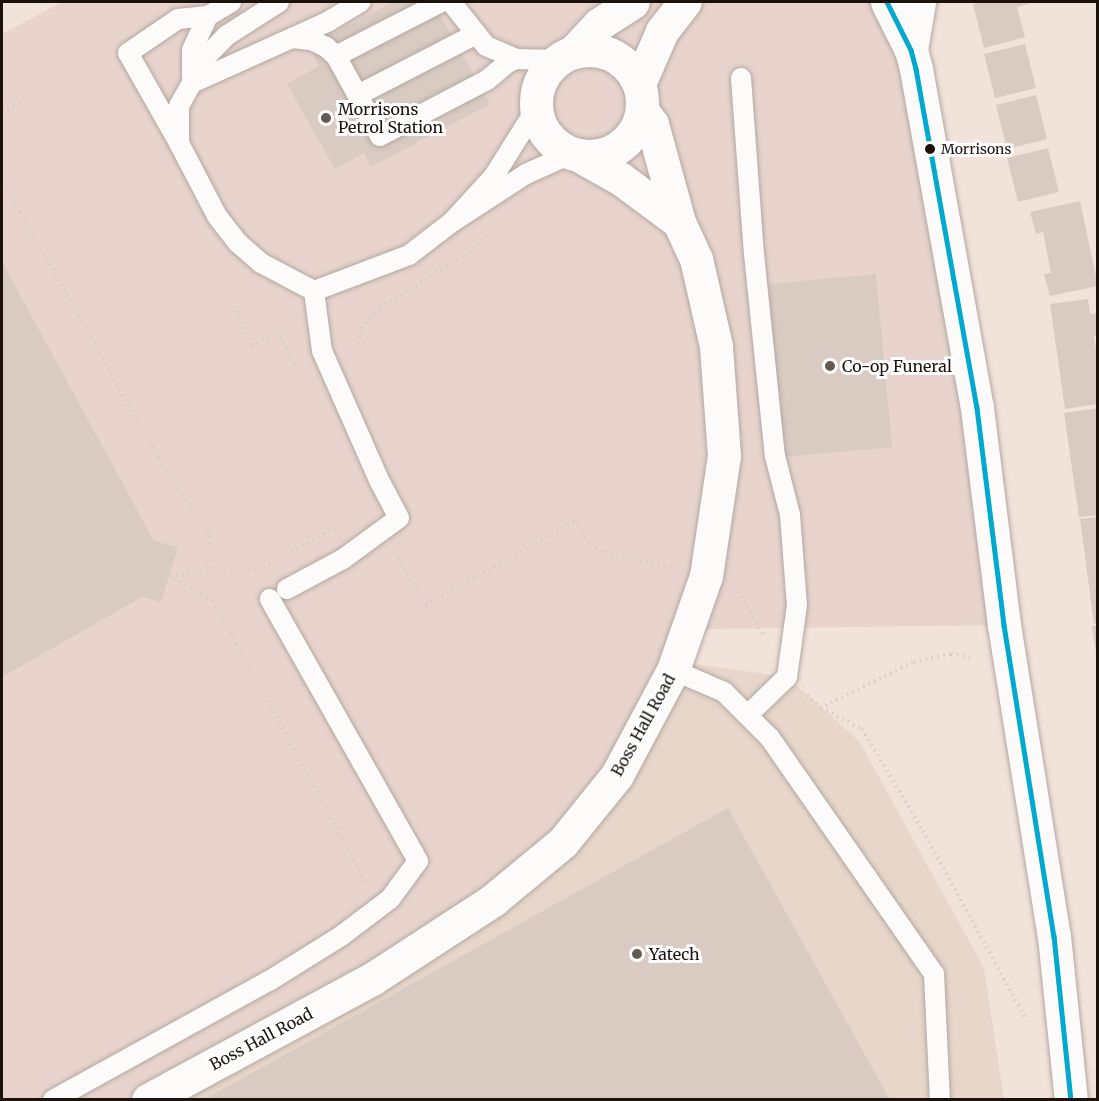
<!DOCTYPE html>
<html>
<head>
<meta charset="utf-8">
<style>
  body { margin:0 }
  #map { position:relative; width:1099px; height:1101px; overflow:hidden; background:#f2e3da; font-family:Merriweather,serif }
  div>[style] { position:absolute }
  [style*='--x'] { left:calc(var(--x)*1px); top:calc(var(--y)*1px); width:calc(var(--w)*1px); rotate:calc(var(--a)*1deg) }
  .commercial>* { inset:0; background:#e8d4cd }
  .industrial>* { inset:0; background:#e7d6c9 }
  .building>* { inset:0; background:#d9cbc2 }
  .path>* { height:4px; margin-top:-2px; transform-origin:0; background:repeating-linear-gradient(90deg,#d3cfcc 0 1.5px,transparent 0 6px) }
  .roads { filter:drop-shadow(0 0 2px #b3a8a0) drop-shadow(0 0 2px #b3a8a0) }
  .lane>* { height:20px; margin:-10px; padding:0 10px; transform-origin:10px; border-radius:10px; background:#fdfbf9 }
  .street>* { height:33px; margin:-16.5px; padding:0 16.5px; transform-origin:16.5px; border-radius:16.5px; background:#fdfbf9 }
  .street>.ring { margin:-16.5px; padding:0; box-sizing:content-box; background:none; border:33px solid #fdfbf9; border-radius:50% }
  .secondary>* { height:33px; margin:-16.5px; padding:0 16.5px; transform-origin:16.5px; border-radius:16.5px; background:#fdfbf9 }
  .bus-1>* { height:4.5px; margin:-2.25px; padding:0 2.25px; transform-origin:2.25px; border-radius:2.25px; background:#00a9ce }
  .dots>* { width:16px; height:16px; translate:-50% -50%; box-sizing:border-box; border:3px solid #fff; border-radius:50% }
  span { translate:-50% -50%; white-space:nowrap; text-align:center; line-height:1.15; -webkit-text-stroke:6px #fff; paint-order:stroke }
  .bus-label { font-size:14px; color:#1b120c }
  .left { translate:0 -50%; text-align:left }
  .poi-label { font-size:16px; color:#1b120c }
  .street-label { font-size:16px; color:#1b120c }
  .frame { position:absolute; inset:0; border:3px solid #1b120c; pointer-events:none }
</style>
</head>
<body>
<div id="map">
  <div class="commercial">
    <div style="clip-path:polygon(62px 2px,903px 2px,1004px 625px,709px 629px,673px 670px,563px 842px,148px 1099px,2px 1100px,2px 34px)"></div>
  </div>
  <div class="industrial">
    <div style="clip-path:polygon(694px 664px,787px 677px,859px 741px,984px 968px,1004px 1099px,148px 1100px,563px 842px,673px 670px)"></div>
  </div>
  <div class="building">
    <div style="clip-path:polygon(394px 2px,433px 2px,490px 104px,371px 167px,364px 153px,335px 169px,287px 84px,319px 66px,309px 46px)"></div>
    <div style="clip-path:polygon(983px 2px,1034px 2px,1017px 7px,1025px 37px,984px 48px,973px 4px)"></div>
    <div style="clip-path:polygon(1025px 44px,1036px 88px,995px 98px,984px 54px)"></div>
    <div style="clip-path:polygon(1036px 95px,1047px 139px,1007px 149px,996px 105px)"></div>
    <div style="clip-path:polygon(1048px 148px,1059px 192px,1018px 202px,1007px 158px)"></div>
    <div style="clip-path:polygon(1080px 201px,1098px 286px,1050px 296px,1044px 274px,1051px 273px,1043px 232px,1036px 234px,1030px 212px)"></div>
    <div style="clip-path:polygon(2px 262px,154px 541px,178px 547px,161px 602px,142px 597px,2px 677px)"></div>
    <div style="clip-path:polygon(876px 274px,892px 447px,784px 457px,768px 284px)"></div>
    <div style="clip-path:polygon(1088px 299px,1090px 314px,1098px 313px,1098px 335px,1094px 336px,1098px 362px,1098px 404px,1065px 409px,1050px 304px)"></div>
    <div style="clip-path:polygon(1098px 408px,1098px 515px,1079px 517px,1064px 413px)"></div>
    <div style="clip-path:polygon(1098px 517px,1098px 623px,1094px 624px,1080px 519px)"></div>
    <div style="clip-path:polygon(1098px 625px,1098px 653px,1096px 653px,1092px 626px)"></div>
    <div style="clip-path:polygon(728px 808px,890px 1100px,203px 1100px)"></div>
  </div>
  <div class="path">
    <div style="--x:2;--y:112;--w:20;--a:-24"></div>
    <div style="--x:2;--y:180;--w:320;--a:60.6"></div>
    <div style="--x:159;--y:459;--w:92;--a:56.5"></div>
    <div style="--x:210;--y:536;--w:36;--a:96"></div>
    <div style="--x:236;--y:311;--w:38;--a:65"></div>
    <div style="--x:252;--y:346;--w:29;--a:-29"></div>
    <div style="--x:277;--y:332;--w:41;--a:62.2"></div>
    <div style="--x:355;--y:355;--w:28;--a:-75"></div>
    <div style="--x:362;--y:328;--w:27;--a:-48"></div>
    <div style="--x:380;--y:308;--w:99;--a:-31.8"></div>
    <div style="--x:464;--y:256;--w:33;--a:-41"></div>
    <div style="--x:292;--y:552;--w:50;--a:-30.2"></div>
    <div style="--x:395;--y:553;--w:61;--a:59.2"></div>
    <div style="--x:426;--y:605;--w:171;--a:-29.4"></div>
    <div style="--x:575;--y:521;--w:28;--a:58"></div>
    <div style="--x:590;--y:545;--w:17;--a:28"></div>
    <div style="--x:605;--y:553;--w:69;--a:12.6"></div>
    <div style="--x:170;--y:575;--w:50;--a:31.2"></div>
    <div style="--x:213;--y:601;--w:321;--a:61.5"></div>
    <div style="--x:170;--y:575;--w:88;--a:-3.9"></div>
    <div style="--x:258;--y:569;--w:15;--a:-23"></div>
    <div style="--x:738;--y:591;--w:52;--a:60"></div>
    <div style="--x:807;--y:695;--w:18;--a:45"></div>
    <div style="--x:820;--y:708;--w:105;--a:-26.1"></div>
    <div style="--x:914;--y:662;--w:38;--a:-12"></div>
    <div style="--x:951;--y:654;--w:23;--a:10"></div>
    <div style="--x:821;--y:708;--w:46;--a:27.1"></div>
    <div style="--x:862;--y:729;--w:119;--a:59.1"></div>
    <div style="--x:923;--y:831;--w:214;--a:61.3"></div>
  </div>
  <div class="roads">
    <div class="lane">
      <div style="--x:451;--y:2;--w:56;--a:51.5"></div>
      <div style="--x:486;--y:46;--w:33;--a:23"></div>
      <div style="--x:516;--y:59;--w:41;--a:1.4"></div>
      <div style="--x:292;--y:38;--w:19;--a:6"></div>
      <div style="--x:311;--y:40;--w:17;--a:25"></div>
      <div style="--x:326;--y:47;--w:13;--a:42"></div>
      <div style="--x:336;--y:56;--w:91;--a:61.2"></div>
      <div style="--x:380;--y:136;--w:121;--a:-27.6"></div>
      <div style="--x:487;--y:80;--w:26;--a:-40"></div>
      <div style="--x:507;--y:63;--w:10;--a:-24"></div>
      <div style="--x:336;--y:56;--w:118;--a:-27.2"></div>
      <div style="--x:192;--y:77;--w:27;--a:-90"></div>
      <div style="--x:192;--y:50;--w:38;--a:-65"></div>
      <div style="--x:208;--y:16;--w:27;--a:-31"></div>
      <div style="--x:741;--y:78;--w:176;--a:85.8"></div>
      <div style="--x:754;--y:254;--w:203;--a:84.1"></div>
      <div style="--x:775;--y:456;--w:61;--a:75.7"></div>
      <div style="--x:790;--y:515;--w:90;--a:85.6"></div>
      <div style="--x:797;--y:605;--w:73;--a:97.9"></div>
      <div style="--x:787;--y:677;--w:53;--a:135.8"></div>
      <div style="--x:192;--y:83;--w:20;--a:-70"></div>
      <div style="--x:199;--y:64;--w:39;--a:-46"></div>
      <div style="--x:226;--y:36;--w:63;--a:-32.7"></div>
      <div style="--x:358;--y:95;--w:133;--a:-27.3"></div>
      <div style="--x:536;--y:109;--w:79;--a:122.1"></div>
      <div style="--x:494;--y:176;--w:62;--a:132.4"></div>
      <div style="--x:452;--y:222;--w:88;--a:-33"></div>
      <div style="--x:526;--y:174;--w:51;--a:-24.1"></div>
      <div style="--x:178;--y:141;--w:101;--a:-119.6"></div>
      <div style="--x:128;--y:53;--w:60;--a:-34.2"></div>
      <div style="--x:178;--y:19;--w:30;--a:-6"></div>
      <div style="--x:314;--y:291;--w:60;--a:-152.2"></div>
      <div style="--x:261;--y:263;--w:30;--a:-139"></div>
      <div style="--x:238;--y:243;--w:34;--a:-128"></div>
      <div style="--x:217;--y:216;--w:82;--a:-117.5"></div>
      <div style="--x:179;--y:143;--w:37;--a:-90"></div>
      <div style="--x:179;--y:106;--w:26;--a:-61"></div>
      <div style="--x:192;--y:83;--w:150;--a:-24.3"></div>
      <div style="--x:329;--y:21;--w:37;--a:-31"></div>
      <div style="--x:287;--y:589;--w:64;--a:-28.2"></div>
      <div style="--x:343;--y:559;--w:69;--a:-36.2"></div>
      <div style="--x:399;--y:518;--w:43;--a:-117.8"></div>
      <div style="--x:379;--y:480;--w:141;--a:-113.8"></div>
      <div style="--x:322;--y:351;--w:61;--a:-97.6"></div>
      <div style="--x:314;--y:291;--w:102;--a:-20.8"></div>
      <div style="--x:409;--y:255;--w:54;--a:-37.5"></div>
      <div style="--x:673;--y:670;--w:56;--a:23.3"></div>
      <div style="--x:724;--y:692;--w:65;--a:45"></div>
      <div style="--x:770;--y:738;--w:287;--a:55.2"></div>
      <div style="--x:934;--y:974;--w:126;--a:87.3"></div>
      <div style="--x:53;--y:1100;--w:247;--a:-28.9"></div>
      <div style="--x:269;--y:981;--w:85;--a:-32"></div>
      <div style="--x:341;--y:936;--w:61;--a:-37.1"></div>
      <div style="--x:390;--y:899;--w:47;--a:-53.6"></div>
      <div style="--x:418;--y:861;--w:301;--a:-119.5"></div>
    </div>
    <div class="street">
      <div class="ring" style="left:536px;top:50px;width:73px;height:73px"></div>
      <div style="--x:573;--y:52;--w:38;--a:-47"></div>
      <div style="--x:599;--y:24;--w:40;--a:-32.9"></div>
      <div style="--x:639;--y:84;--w:58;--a:-66.5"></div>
      <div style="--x:662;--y:31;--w:37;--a:-52"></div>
      <div style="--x:580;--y:156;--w:47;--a:29.3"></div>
      <div style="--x:621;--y:179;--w:72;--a:36.6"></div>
      <div style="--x:148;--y:1100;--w:255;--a:-28.4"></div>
      <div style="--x:372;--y:979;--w:145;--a:-33.1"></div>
      <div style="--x:493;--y:900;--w:91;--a:-39.6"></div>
      <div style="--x:563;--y:842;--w:86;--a:-51.1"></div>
      <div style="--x:617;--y:775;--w:119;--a:-61.9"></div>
      <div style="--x:673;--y:670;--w:100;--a:-70.7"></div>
      <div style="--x:706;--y:576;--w:121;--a:-81.5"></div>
      <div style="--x:724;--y:456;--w:110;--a:-94.2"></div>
      <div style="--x:716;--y:346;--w:89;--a:-102.9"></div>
      <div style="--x:696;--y:259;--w:41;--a:-114.7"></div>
      <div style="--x:679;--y:222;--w:102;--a:-105.4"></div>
      <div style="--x:652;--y:124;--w:17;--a:-126"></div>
    </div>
    <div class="secondary">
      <div style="--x:887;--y:2;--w:54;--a:63.4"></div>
      <div style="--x:911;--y:50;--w:20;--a:75"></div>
      <div style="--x:916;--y:69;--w:344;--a:79.8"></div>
      <div style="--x:977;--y:408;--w:219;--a:82.9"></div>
      <div style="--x:1004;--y:625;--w:315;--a:80.9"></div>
      <div style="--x:1054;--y:936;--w:165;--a:84.1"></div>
      <div style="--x:911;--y:50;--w:49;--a:-80.5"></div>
    </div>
  </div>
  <div class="bus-1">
    <div style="--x:887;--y:2;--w:54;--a:63.4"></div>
    <div style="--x:911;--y:50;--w:20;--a:75"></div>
    <div style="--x:916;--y:69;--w:344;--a:79.8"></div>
    <div style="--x:977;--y:408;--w:219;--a:82.9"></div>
    <div style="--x:1004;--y:625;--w:315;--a:80.9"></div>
    <div style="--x:1054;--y:936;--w:165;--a:84.1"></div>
  </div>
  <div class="dots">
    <div style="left:326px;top:118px;background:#665b54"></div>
    <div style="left:930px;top:149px;background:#1b120c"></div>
    <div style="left:830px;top:366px;background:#665b54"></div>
    <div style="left:637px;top:954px;background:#665b54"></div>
  </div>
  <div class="bus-label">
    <span class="left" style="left:941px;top:149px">Morrisons</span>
  </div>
  <div class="poi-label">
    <span class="left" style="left:338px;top:118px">Morrisons<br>Petrol Station</span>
    <span class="left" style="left:842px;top:366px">Co-op Funeral</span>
    <span class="left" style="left:649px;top:954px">Yatech</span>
  </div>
  <div class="street-label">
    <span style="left:643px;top:725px;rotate:-61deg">Boss Hall Road</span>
    <span style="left:261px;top:1039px;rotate:-28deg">Boss Hall Road</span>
  </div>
  <div class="frame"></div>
</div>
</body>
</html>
